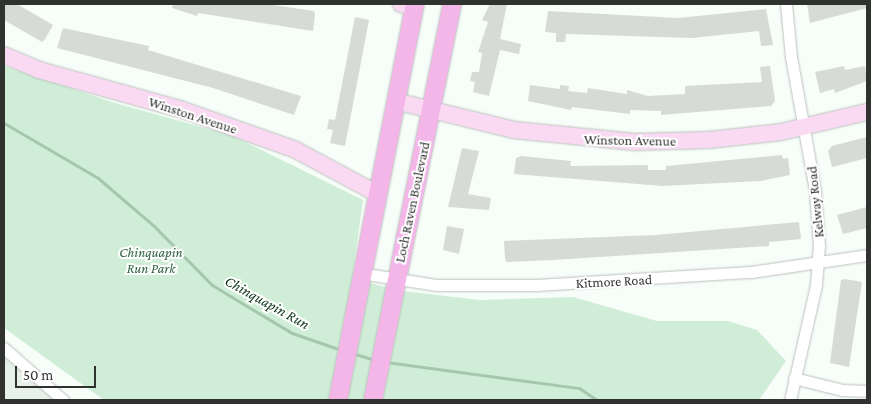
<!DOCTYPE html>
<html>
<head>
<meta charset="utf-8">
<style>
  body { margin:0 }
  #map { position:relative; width:871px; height:404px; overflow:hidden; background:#f7fdf9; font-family:"Crimson Pro",serif }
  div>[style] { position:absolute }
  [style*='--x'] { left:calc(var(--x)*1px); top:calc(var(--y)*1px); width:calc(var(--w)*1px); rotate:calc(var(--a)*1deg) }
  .built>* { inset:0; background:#e6f2e9 }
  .green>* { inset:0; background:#d0eed7 }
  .stream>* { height:3px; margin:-1.5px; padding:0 1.5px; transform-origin:1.5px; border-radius:1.5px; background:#a5c7ad }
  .building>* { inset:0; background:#d6dbd7 }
  .roads { filter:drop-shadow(0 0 1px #bcc1bd) drop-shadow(0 0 1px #bcc1bd) }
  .street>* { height:11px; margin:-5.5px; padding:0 5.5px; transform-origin:5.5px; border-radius:5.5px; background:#fff }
  .secondary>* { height:16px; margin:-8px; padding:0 8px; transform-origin:8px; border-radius:8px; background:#fadaf3 }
  .primary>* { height:18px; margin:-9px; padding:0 9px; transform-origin:9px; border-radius:9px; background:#f4b6e8 }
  span { translate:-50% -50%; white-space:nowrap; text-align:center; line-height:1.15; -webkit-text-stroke:4px #fff; paint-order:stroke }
  .street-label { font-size:14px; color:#303230 }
  .park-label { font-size:14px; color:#2c613e; font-style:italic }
  .water-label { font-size:15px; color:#0e371e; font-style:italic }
  .frame { position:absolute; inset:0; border:5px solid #303230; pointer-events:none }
  .scale { position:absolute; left:15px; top:366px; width:81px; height:22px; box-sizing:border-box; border:2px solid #303230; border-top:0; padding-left:6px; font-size:15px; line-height:18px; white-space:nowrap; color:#303230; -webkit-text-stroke:4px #fff; paint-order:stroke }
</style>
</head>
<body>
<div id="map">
  <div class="built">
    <div style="clip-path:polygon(4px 348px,63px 400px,4px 400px)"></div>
  </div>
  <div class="green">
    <div style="clip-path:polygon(4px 66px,115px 103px,233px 136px,363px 200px,352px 279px,403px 291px,480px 300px,573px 297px,657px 321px,728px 321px,757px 330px,786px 361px,759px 400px,104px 400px,4px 328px)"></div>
  </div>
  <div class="stream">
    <div style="--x:4;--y:123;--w:109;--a:30.3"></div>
    <div style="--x:98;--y:178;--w:74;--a:40.6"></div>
    <div style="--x:154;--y:226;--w:83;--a:45.5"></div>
    <div style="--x:212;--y:285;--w:93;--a:31"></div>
    <div style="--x:292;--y:333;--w:52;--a:19.1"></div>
    <div style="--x:352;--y:353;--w:24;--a:17"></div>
    <div style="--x:386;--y:362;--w:195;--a:7.7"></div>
    <div style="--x:579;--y:388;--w:22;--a:34"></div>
  </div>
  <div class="building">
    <div style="clip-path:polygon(4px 4px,17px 4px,53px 25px,45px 39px,42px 42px,4px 20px)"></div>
    <div style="clip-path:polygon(173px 4px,266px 4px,314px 11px,315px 14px,313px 31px,198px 13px,197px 16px,172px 8px)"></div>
    <div style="clip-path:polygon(490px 4px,507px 4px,500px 39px,521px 44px,519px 54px,500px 50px,489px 96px,473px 92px,475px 82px,470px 81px,472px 72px,479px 72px,482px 53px,478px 52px,488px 22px,482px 20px)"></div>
    <div style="clip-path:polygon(807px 4px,867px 4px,867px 8px,810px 23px)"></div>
    <div style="clip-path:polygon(766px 9px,773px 45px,761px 46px,759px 31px,692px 38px,566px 34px,565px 42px,556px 42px,556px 33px,545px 32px,548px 11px,678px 18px)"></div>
    <div style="clip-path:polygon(355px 17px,369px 20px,345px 146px,330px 143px,333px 130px,327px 129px,329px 119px,335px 120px)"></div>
    <div style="clip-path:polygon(63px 28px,149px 46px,148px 50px,301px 96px,294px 115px,213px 88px,57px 48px)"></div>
    <div style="clip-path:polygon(770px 66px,775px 101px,771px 106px,661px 115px,661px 111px,630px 110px,630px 114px,572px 107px,571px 110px,528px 101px,530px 85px,560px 89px,560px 85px,569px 86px,568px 91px,587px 93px,588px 88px,627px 94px,627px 90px,648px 96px,685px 94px,685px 86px,762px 82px,760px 67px)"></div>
    <div style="clip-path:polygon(844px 66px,845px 70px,865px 66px,867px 81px,835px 93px,834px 89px,820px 93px,815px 72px)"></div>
    <div style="clip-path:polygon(867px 137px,867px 158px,832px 167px,828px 151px,832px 146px)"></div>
    <div style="clip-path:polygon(462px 148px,479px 151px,468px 194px,491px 198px,489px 210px,448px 207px)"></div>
    <div style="clip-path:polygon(782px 155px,783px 159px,788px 158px,790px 175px,761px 181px,662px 186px,514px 174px,516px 158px,521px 156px,571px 161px,570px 166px,648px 165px,648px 170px,666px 170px,666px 166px)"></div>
    <div style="clip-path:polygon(867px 207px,867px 228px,843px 234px,837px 215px)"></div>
    <div style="clip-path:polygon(799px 222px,801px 239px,769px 242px,769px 246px,553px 260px,506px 262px,505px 258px,504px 241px,656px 235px)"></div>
    <div style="clip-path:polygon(447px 226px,464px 229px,459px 254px,443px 250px)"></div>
    <div style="clip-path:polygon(845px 279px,862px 282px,849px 367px,830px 363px,841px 280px)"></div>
  </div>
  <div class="roads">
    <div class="street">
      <div style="--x:786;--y:4;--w:53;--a:84.6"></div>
      <div style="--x:791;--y:57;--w:136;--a:79.8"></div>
      <div style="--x:815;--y:191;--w:54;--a:85.8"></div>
      <div style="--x:819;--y:245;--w:40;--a:94.3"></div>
      <div style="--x:816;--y:285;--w:118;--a:102.7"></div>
      <div style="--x:360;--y:273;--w:78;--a:8.9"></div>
      <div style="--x:437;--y:285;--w:99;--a:0"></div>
      <div style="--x:536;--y:285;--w:215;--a:-3.5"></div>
      <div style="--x:751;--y:272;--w:117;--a:-8.3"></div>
      <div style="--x:4;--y:348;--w:79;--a:41.4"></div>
      <div style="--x:794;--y:378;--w:49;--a:14"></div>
      <div style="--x:842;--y:390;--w:25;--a:2"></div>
    </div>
    <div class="secondary">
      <div style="--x:401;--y:4;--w:13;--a:13"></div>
      <div style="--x:4;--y:55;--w:38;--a:23"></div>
      <div style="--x:39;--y:70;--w:149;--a:15.5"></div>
      <div style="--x:183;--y:110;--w:118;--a:19.4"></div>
      <div style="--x:294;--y:149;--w:93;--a:28.2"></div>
      <div style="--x:395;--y:101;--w:122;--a:13.7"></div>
      <div style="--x:514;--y:130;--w:121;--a:5.7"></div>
      <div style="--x:634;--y:142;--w:75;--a:-1.5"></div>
      <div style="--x:709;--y:140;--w:72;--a:-6.3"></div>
      <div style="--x:781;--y:132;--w:88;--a:-13.1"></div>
    </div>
    <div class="primary">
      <div style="--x:338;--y:400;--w:403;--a:-79"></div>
      <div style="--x:373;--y:400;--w:404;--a:-78.7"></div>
    </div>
  </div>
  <div class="street-label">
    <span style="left:193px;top:115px;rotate:18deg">Winston Avenue</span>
    <span style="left:630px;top:140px;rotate:1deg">Winston Avenue</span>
    <span style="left:412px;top:202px;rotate:-78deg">Loch Raven Boulevard</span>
    <span style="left:815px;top:202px;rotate:-96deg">Kelway Road</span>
    <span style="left:614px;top:281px;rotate:-3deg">Kitmore Road</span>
  </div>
  <div class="park-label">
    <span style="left:151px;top:260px">Chinquapin<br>Run Park</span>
  </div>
  <div class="water-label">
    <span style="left:267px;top:303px;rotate:29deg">Chinquapin Run</span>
  </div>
  <div class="frame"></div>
  <div class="scale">50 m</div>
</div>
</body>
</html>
